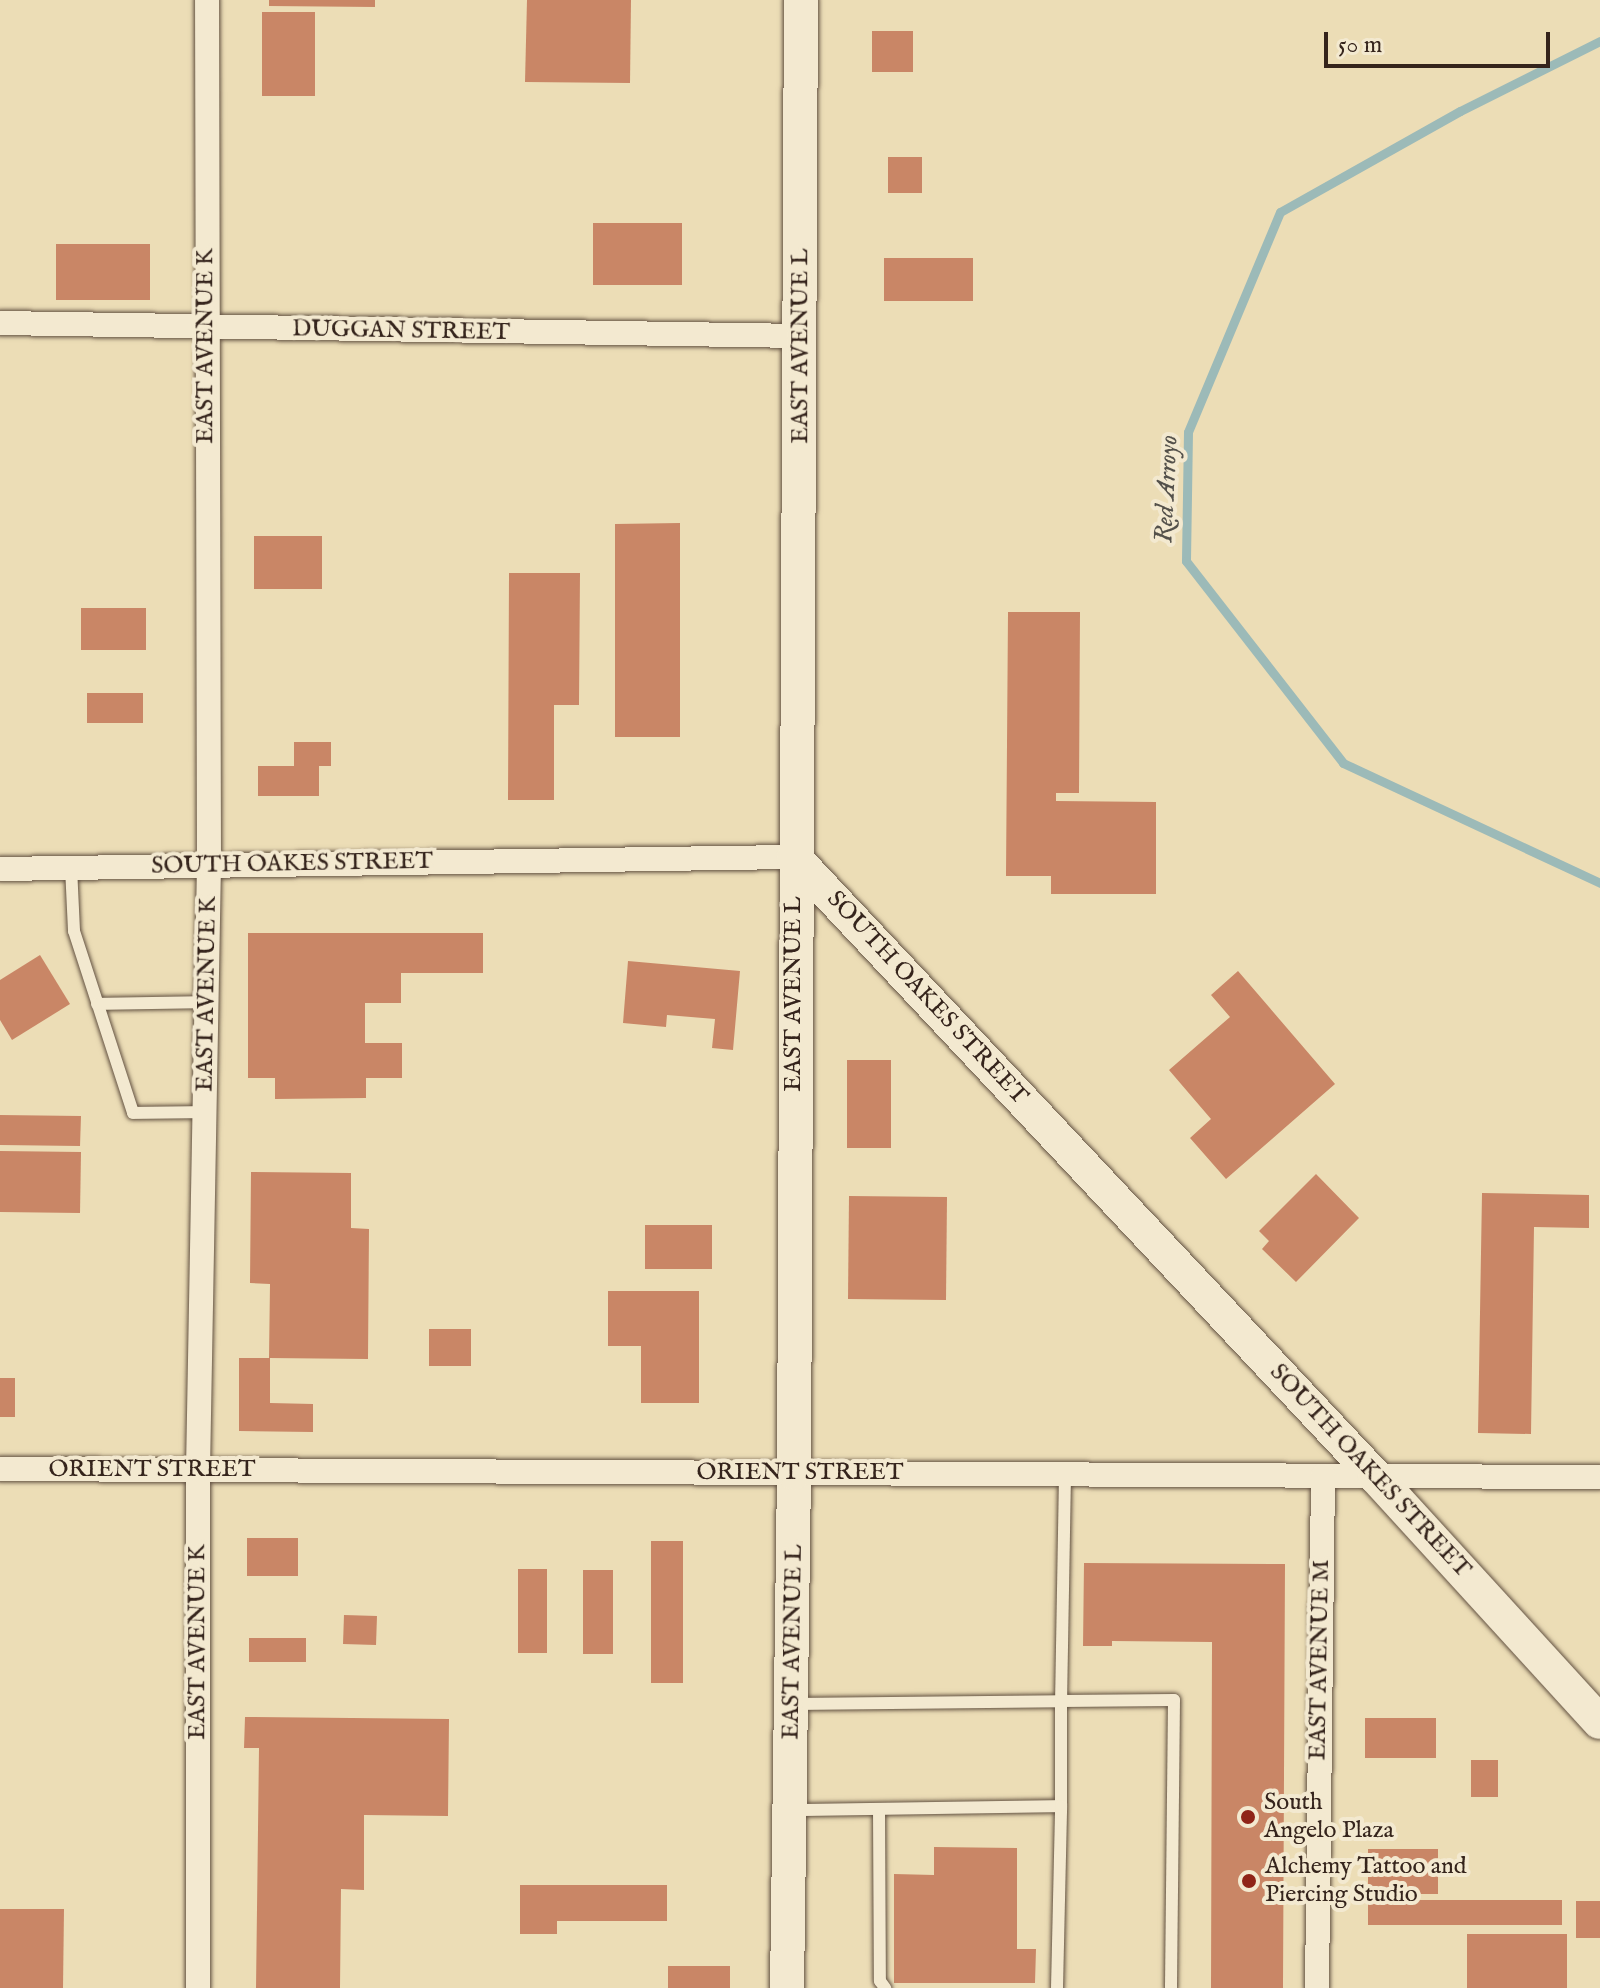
<!DOCTYPE html>
<html>
<head>
<meta charset="utf-8">
<style>
  body { margin:0 }
  #map { position:relative; width:1600px; height:1988px; overflow:hidden; background:#ecddb6; font-family:"IM FELL English",serif }
  div>[style] { position:absolute }
  [style*='--x'] { left:calc(var(--x)*1px); top:calc(var(--y)*1px); width:calc(var(--w)*1px); rotate:calc(var(--a)*1deg) }
  .stream>* { height:9px; margin:-4.5px; padding:0 4.5px; transform-origin:4.5px; border-radius:4.5px; background:#9cbab8 }
  .building>* { inset:0; background:#c98666 }
  .roads { filter:drop-shadow(0 0 2px #635242) drop-shadow(0 0 2px #635242) }
  .service>* { height:12px; margin:-6px; padding:0 6px; transform-origin:6px; border-radius:6px; background:#f3e9d0 }
  .minor>* { height:24px; margin:-12px; padding:0 12px; transform-origin:12px; border-radius:12px; background:#f3e9d0 }
  .secondary>* { height:34px; margin:-17px; padding:0 17px; transform-origin:17px; border-radius:17px; background:#f3e9d0 }
  .dots>* { width:22px; height:22px; translate:-50% -50%; box-sizing:border-box; border:4px solid #f3e9d0; border-radius:50% }
  span { translate:-50% -50%; white-space:nowrap; text-align:center; line-height:1.15; -webkit-text-stroke:8px #f3e9d0; paint-order:stroke }
  .street-label { font-size:24px; color:#35241c }
  .poi-label { font-size:24px; color:#35241c }
  .left { translate:0 -50%; text-align:left }
  .water-label { font-size:26px; color:#54514b; font-style:italic }
  .scale { position:absolute; left:1324px; top:32px; width:226px; height:36px; box-sizing:border-box; border:4px solid #35241c; border-top:0; padding-left:10px; font-size:24px; line-height:28px; white-space:nowrap; color:#35241c; -webkit-text-stroke:6px #f3e9d0; paint-order:stroke }
</style>
</head>
<body>
<div id="map">
  <div class="stream">
    <div style="--x:1600;--y:41;--w:157;--a:153.4"></div>
    <div style="--x:1460;--y:111;--w:206;--a:150.7"></div>
    <div style="--x:1280;--y:212;--w:238;--a:112.7"></div>
    <div style="--x:1188;--y:432;--w:129;--a:90.9"></div>
    <div style="--x:1186;--y:561;--w:256;--a:52.1"></div>
    <div style="--x:1343;--y:763;--w:284;--a:25"></div>
  </div>
  <div class="building">
    <div style="clip-path:polygon(269px 0,375px 0,375px 7px,269px 6px)"></div>
    <div style="clip-path:polygon(527px 0,631px 0,630px 83px,525px 82px)"></div>
    <div style="clip-path:polygon(262px 12px,315px 12px,315px 96px,262px 96px)"></div>
    <div style="clip-path:polygon(872px 31px,913px 31px,913px 72px,872px 72px)"></div>
    <div style="clip-path:polygon(888px 157px,922px 157px,922px 193px,888px 193px)"></div>
    <div style="clip-path:polygon(593px 223px,682px 223px,682px 285px,593px 285px)"></div>
    <div style="clip-path:polygon(56px 244px,150px 244px,150px 300px,56px 300px)"></div>
    <div style="clip-path:polygon(884px 258px,973px 258px,973px 301px,884px 301px)"></div>
    <div style="clip-path:polygon(680px 523px,680px 737px,615px 737px,615px 524px)"></div>
    <div style="clip-path:polygon(254px 536px,322px 536px,322px 589px,254px 589px)"></div>
    <div style="clip-path:polygon(509px 573px,580px 573px,579px 705px,554px 705px,554px 800px,508px 800px)"></div>
    <div style="clip-path:polygon(81px 608px,146px 608px,146px 650px,81px 650px)"></div>
    <div style="clip-path:polygon(1008px 612px,1080px 612px,1079px 793px,1056px 793px,1056px 801px,1156px 802px,1156px 894px,1051px 894px,1051px 876px,1006px 876px)"></div>
    <div style="clip-path:polygon(87px 693px,143px 693px,143px 723px,87px 723px)"></div>
    <div style="clip-path:polygon(294px 742px,331px 742px,331px 766px,319px 766px,319px 796px,258px 796px,258px 766px,294px 766px)"></div>
    <div style="clip-path:polygon(248px 933px,483px 933px,483px 973px,401px 973px,401px 1003px,365px 1003px,365px 1043px,402px 1043px,402px 1078px,366px 1078px,366px 1098px,275px 1099px,275px 1078px,248px 1078px)"></div>
    <div style="clip-path:polygon(40px 955px,70px 1004px,12px 1040px,0 1020px,0 980px)"></div>
    <div style="clip-path:polygon(628px 961px,740px 971px,733px 1050px,712px 1048px,715px 1019px,667px 1015px,666px 1027px,623px 1023px)"></div>
    <div style="clip-path:polygon(1238px 971px,1335px 1084px,1226px 1179px,1190px 1138px,1211px 1119px,1169px 1070px,1230px 1017px,1211px 995px)"></div>
    <div style="clip-path:polygon(847px 1060px,891px 1060px,891px 1148px,847px 1148px)"></div>
    <div style="clip-path:polygon(0 1115px,81px 1116px,80px 1146px,0 1145px)"></div>
    <div style="clip-path:polygon(0 1151px,81px 1152px,80px 1213px,0 1212px)"></div>
    <div style="clip-path:polygon(251px 1172px,351px 1173px,351px 1228px,369px 1229px,368px 1359px,269px 1358px,270px 1284px,250px 1283px)"></div>
    <div style="clip-path:polygon(1316px 1174px,1359px 1218px,1296px 1282px,1262px 1249px,1269px 1241px,1259px 1231px)"></div>
    <div style="clip-path:polygon(1482px 1193px,1589px 1195px,1589px 1228px,1534px 1227px,1531px 1434px,1478px 1433px)"></div>
    <div style="clip-path:polygon(849px 1196px,947px 1197px,946px 1300px,848px 1299px)"></div>
    <div style="clip-path:polygon(645px 1225px,712px 1225px,712px 1269px,645px 1269px)"></div>
    <div style="clip-path:polygon(608px 1291px,699px 1291px,699px 1403px,641px 1403px,641px 1346px,608px 1346px)"></div>
    <div style="clip-path:polygon(429px 1329px,471px 1329px,471px 1366px,429px 1366px)"></div>
    <div style="clip-path:polygon(239px 1358px,270px 1358px,270px 1403px,313px 1404px,313px 1432px,239px 1431px)"></div>
    <div style="clip-path:polygon(0 1378px,15px 1378px,15px 1417px,0 1417px)"></div>
    <div style="clip-path:polygon(247px 1538px,298px 1538px,298px 1576px,247px 1576px)"></div>
    <div style="clip-path:polygon(651px 1541px,683px 1541px,683px 1683px,651px 1683px)"></div>
    <div style="clip-path:polygon(1084px 1563px,1285px 1564px,1283px 1988px,1211px 1988px,1212px 1642px,1112px 1641px,1112px 1646px,1083px 1646px)"></div>
    <div style="clip-path:polygon(518px 1569px,547px 1569px,547px 1653px,518px 1653px)"></div>
    <div style="clip-path:polygon(583px 1570px,613px 1570px,613px 1654px,583px 1654px)"></div>
    <div style="clip-path:polygon(344px 1615px,377px 1616px,376px 1645px,343px 1644px)"></div>
    <div style="clip-path:polygon(249px 1638px,306px 1638px,306px 1662px,249px 1662px)"></div>
    <div style="clip-path:polygon(245px 1717px,449px 1719px,448px 1816px,364px 1815px,364px 1890px,341px 1889px,340px 1988px,256px 1988px,259px 1748px,244px 1748px)"></div>
    <div style="clip-path:polygon(1365px 1718px,1436px 1718px,1436px 1758px,1365px 1758px)"></div>
    <div style="clip-path:polygon(1471px 1760px,1498px 1760px,1498px 1797px,1471px 1797px)"></div>
    <div style="clip-path:polygon(934px 1847px,1017px 1848px,1017px 1949px,1036px 1949px,1035px 1983px,894px 1983px,894px 1874px,934px 1875px)"></div>
    <div style="clip-path:polygon(1368px 1849px,1438px 1849px,1438px 1894px,1368px 1894px)"></div>
    <div style="clip-path:polygon(520px 1885px,667px 1885px,667px 1921px,557px 1921px,557px 1934px,520px 1934px)"></div>
    <div style="clip-path:polygon(1368px 1900px,1562px 1900px,1562px 1925px,1368px 1925px)"></div>
    <div style="clip-path:polygon(1576px 1901px,1600px 1901px,1600px 1938px,1576px 1938px)"></div>
    <div style="clip-path:polygon(0 1909px,64px 1909px,63px 1988px,0 1988px)"></div>
    <div style="clip-path:polygon(1467px 1934px,1567px 1934px,1567px 1988px,1467px 1988px)"></div>
    <div style="clip-path:polygon(668px 1966px,730px 1966px,730px 1988px,668px 1988px)"></div>
  </div>
  <div class="roads">
    <div class="service">
      <div style="--x:71;--y:867;--w:64;--a:87.3"></div>
      <div style="--x:74;--y:931;--w:191;--a:72"></div>
      <div style="--x:133;--y:1113;--w:72;--a:-0.8"></div>
      <div style="--x:97;--y:1004;--w:110;--a:-1"></div>
      <div style="--x:1065;--y:1475;--w:226;--a:91"></div>
      <div style="--x:1061;--y:1701;--w:113;--a:-0.5"></div>
      <div style="--x:1174;--y:1700;--w:288;--a:90.6"></div>
      <div style="--x:793;--y:1704;--w:268;--a:-0.6"></div>
      <div style="--x:1061;--y:1701;--w:105;--a:90"></div>
      <div style="--x:1061;--y:1806;--w:268;--a:179.1"></div>
      <div style="--x:879;--y:1809;--w:172;--a:89.7"></div>
      <div style="--x:880;--y:1981;--w:9;--a:54"></div>
      <div style="--x:1057;--y:1988;--w:182;--a:-88.7"></div>
    </div>
    <div class="minor">
      <div style="--x:0;--y:323;--w:802;--a:0.93"></div>
      <div style="--x:0;--y:869;--w:794;--a:-0.87"></div>
      <div style="--x:0;--y:1469;--w:1600;--a:0.29"></div>
      <div style="--x:198;--y:1988;--w:518;--a:-90"></div>
      <div style="--x:198;--y:1470;--w:605;--a:-88.96"></div>
      <div style="--x:209;--y:865;--w:865;--a:-90.13"></div>
      <div style="--x:1317;--y:1988;--w:512;--a:-89.33"></div>
    </div>
    <div class="secondary">
      <div style="--x:794;--y:857;--w:849;--a:46.81"></div>
      <div style="--x:1375;--y:1476;--w:333;--a:47.6"></div>
      <div style="--x:787;--y:1988;--w:515;--a:-89.22"></div>
      <div style="--x:794;--y:1473;--w:1473;--a:-89.73"></div>
    </div>
  </div>
  <div class="dots">
    <div style="left:1248px;top:1817px;background:#8f2418"></div>
    <div style="left:1249px;top:1881px;background:#8f2418"></div>
  </div>
  <div class="street-label">
    <span style="left:401px;top:331px;rotate:1deg">DUGGAN STREET</span>
    <span style="left:206px;top:346px;rotate:-90deg">EAST AVENUE K</span>
    <span style="left:801px;top:346px;rotate:-90deg">EAST AVENUE L</span>
    <span style="left:292px;top:864px;rotate:-1deg">SOUTH OAKES STREET</span>
    <span style="left:207px;top:994px;rotate:-89deg">EAST AVENUE K</span>
    <span style="left:794px;top:994px;rotate:-90deg">EAST AVENUE L</span>
    <span style="left:927px;top:998px;rotate:47deg">SOUTH OAKES STREET</span>
    <span style="left:152px;top:1470px">ORIENT STREET</span>
    <span style="left:1370px;top:1471px;rotate:47deg">SOUTH OAKES STREET</span>
    <span style="left:800px;top:1473px">ORIENT STREET</span>
    <span style="left:198px;top:1642px;rotate:-90deg">EAST AVENUE K</span>
    <span style="left:793px;top:1642px;rotate:-89deg">EAST AVENUE L</span>
    <span style="left:1320px;top:1660px;rotate:-89deg">EAST AVENUE M</span>
  </div>
  <div class="poi-label">
    <span class="left" style="left:1264px;top:1817px">South<br>Angelo Plaza</span>
    <span class="left" style="left:1265px;top:1881px">Alchemy Tattoo and<br>Piercing Studio</span>
  </div>
  <div class="water-label">
    <span style="left:1167px;top:489px;rotate:-87deg">Red Arroyo</span>
  </div>
  <div class="scale">50 m</div>
</div>
</body>
</html>
